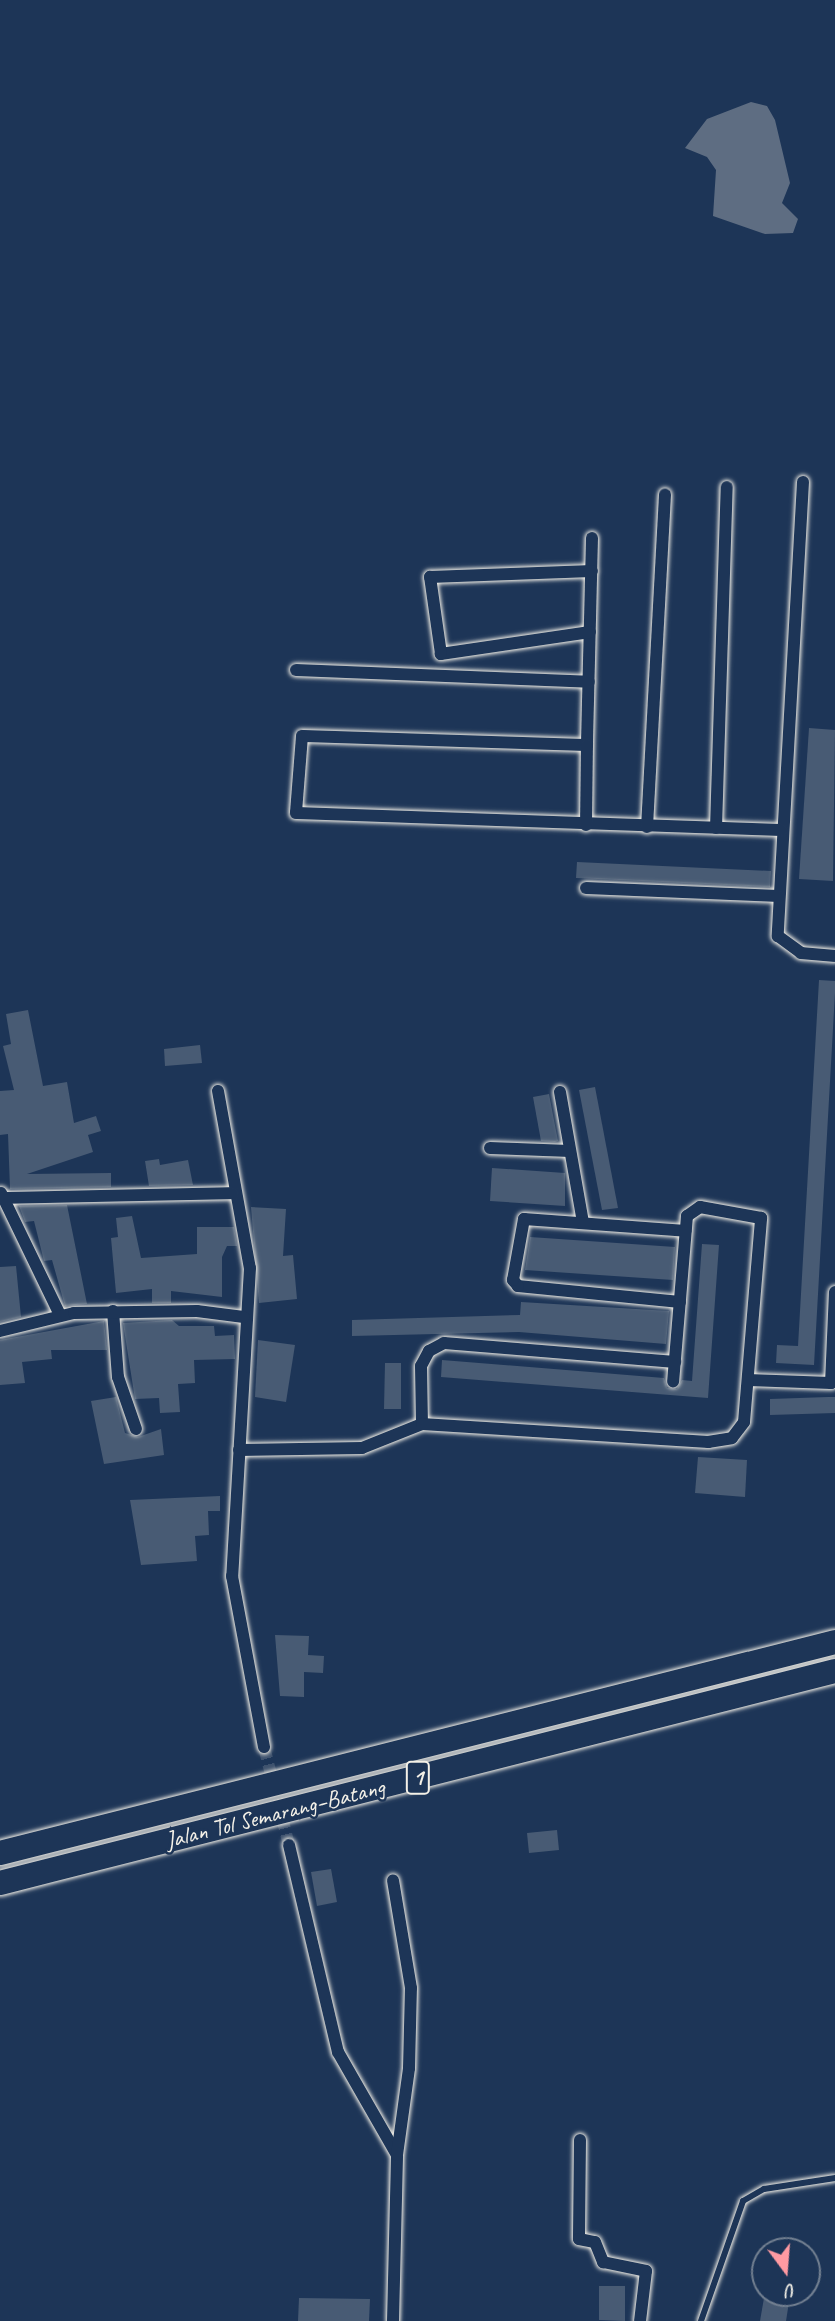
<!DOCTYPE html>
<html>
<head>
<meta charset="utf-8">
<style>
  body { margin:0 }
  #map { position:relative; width:835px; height:2321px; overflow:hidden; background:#1d3557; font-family:Caveat,sans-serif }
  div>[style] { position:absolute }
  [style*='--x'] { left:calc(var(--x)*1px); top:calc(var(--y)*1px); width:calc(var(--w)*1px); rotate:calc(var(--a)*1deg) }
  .water>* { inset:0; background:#5e6d82 }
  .building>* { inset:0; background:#485b74 }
  .street-tunnel>* { height:12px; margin-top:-6px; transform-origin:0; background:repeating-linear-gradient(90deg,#3d516d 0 12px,transparent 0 18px) }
  .roads { filter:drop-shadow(0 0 2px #f4f1e8) drop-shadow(0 0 2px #f4f1e8) }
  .lane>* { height:6px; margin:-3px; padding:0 3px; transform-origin:3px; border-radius:3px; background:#1d3557 }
  .street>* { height:12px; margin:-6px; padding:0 6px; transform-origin:6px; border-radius:6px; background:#1d3557 }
  .highway>* { height:24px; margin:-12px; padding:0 12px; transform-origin:12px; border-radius:12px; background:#1d3557 }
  span { translate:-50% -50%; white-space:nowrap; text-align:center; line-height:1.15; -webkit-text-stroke:5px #1d3557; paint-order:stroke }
  .shield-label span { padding:2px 5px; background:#1d3557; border:2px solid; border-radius:5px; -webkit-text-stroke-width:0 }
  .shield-label { font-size:23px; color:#f4f1e8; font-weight:700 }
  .street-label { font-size:24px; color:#f4f1e8 }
  .north { position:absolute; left:751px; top:2237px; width:70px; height:70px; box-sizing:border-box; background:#1d3557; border:2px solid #738091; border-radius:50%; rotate:164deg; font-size:19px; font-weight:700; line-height:28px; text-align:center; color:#f4f1e8 }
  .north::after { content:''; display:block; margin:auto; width:24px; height:32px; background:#ff9aa2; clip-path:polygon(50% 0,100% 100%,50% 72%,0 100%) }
</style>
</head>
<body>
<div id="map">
  <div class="water">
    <div style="clip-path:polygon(751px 102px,767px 106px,775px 120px,790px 183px,782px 203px,798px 219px,793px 233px,765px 234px,713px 216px,716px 170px,707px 157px,685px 148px,707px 119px)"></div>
  </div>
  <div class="building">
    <div style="clip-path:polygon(809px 728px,835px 730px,833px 881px,799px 879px)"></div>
    <div style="clip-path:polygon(577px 862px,771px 871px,770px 887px,576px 878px)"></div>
    <div style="clip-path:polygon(819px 980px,835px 981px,835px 993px,814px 1365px,776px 1363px,777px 1345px,798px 1346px)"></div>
    <div style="clip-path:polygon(28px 1010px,43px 1086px,67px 1082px,74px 1123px,96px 1116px,101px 1131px,88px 1135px,93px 1152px,27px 1174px,111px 1173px,111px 1187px,10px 1189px,8px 1134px,0 1135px,0 1091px,14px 1090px,3px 1046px,11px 1044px,6px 1014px)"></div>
    <div style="clip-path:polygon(200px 1045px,202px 1063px,165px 1066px,164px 1049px)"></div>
    <div style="clip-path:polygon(595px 1087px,618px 1208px,602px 1210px,579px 1090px)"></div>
    <div style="clip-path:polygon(549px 1094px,558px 1141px,555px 1142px,541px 1141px,533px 1097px)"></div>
    <div style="clip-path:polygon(159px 1159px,160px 1165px,188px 1160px,193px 1185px,149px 1186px,145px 1161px)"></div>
    <div style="clip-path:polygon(492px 1168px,565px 1173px,565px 1206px,490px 1201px)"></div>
    <div style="clip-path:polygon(67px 1205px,87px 1304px,65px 1306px,52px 1260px,44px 1261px,34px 1221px,25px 1222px,19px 1206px)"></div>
    <div style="clip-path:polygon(251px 1207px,286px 1209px,283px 1256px,293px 1255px,297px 1299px,259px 1303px)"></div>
    <div style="clip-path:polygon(132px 1216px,141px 1258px,197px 1254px,197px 1227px,234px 1227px,237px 1246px,227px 1246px,222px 1257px,222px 1297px,171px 1291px,171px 1303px,152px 1303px,152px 1289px,116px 1293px,111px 1238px,118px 1237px,116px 1218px)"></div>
    <div style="clip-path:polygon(530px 1237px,675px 1247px,673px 1280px,525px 1270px)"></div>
    <div style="clip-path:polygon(702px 1244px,719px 1245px,708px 1398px,441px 1377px,442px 1360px,664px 1378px,667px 1388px,677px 1389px,682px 1380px,692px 1381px)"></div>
    <div style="clip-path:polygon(16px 1266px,21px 1317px,0 1322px,0 1267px)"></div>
    <div style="clip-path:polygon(521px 1302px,669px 1311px,666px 1344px,519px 1332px,352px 1336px,352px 1320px,520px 1315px)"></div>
    <div style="clip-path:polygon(172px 1320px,179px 1326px,214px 1326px,215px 1336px,234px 1335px,235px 1359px,194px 1360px,195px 1383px,178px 1384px,180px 1412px,160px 1413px,159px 1398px,135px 1399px,123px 1323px)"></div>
    <div style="clip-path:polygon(104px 1321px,107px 1350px,51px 1350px,52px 1359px,22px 1362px,25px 1383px,0 1385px,0 1340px)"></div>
    <div style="clip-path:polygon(258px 1340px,295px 1345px,286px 1402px,255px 1397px)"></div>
    <div style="clip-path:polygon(385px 1363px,401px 1363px,401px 1409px,384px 1409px)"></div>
    <div style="clip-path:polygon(116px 1397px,125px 1433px,138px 1437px,161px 1429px,164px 1455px,104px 1464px,91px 1401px)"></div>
    <div style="clip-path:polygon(828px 1397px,835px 1397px,835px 1413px,770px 1415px,770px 1399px)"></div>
    <div style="clip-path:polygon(698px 1457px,747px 1460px,745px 1497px,695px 1493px)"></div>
    <div style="clip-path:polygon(220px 1496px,220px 1511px,208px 1511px,209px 1535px,195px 1536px,197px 1561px,141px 1565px,130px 1500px)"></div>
    <div style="clip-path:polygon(275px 1635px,309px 1636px,308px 1655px,324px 1656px,323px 1673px,304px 1672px,304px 1697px,280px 1696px)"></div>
    <div style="clip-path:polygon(557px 1830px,559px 1850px,529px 1853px,527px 1833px)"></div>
    <div style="clip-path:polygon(331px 1869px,337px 1902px,317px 1906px,311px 1872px)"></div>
    <div style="clip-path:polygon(599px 2286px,625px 2286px,625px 2321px,599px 2320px)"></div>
    <div style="clip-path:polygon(299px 2298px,370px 2299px,369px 2321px,298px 2321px)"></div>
    <div style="clip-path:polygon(764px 2298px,789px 2302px,786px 2321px,760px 2321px)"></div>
  </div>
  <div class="street-tunnel">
    <div style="--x:264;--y:1747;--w:101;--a:75.7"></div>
  </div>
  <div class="roads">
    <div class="lane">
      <div style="--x:701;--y:2321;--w:127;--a:-70.7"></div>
      <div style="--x:743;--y:2201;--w:24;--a:-30"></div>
      <div style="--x:764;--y:2189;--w:72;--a:-8.8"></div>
    </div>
    <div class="street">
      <div style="--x:803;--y:482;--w:455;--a:93.2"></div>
      <div style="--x:778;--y:936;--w:29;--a:36"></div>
      <div style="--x:801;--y:953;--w:34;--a:5"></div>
      <div style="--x:592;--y:538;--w:207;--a:91.4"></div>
      <div style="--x:587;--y:745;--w:285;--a:-178.2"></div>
      <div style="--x:302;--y:736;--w:77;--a:94.5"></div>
      <div style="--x:296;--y:813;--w:486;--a:2"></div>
      <div style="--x:590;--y:632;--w:151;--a:171.6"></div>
      <div style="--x:441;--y:654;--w:78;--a:-98.1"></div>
      <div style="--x:430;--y:577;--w:162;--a:-2.1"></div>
      <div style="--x:296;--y:670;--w:293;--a:2.3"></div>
      <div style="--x:586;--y:825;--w:80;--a:-89.3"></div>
      <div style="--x:647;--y:827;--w:333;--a:-86.9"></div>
      <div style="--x:716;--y:828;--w:341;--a:-88.2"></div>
      <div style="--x:586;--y:888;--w:193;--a:2.4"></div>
      <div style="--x:218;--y:1091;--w:180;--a:79.8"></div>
      <div style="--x:250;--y:1268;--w:309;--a:93.3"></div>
      <div style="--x:232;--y:1576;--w:174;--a:79.4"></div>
      <div style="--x:560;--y:1092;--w:133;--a:80"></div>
      <div style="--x:490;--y:1148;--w:80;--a:2.1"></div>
      <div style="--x:1;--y:1193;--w:136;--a:64.2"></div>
      <div style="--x:3;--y:1198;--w:230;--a:-1.2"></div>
      <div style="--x:680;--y:1302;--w:163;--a:-174.4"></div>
      <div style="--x:518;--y:1286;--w:8;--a:-130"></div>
      <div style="--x:513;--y:1280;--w:62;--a:-79.8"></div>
      <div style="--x:524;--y:1219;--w:162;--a:4.2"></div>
      <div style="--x:113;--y:1311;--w:66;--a:85.7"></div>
      <div style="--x:118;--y:1377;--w:55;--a:70.9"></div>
      <div style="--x:0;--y:1331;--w:76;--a:-13.7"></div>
      <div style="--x:74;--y:1313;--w:123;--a:-0.9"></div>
      <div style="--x:197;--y:1311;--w:47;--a:7.3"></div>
      <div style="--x:748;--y:1380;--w:83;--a:2.1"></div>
      <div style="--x:831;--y:1383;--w:91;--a:-87.5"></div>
      <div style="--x:422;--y:1424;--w:58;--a:-91"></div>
      <div style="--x:421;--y:1366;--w:17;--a:-62"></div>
      <div style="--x:429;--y:1351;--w:17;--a:-28"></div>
      <div style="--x:444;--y:1343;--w:232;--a:4.7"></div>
      <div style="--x:239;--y:1450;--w:123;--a:-0.9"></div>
      <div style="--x:362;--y:1448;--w:65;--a:-21.8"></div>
      <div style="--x:422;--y:1424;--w:287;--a:3.6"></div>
      <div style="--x:708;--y:1442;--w:24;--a:-9"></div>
      <div style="--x:732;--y:1438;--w:20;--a:-53"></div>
      <div style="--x:744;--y:1422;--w:205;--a:-85.2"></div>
      <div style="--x:761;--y:1218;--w:62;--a:-169.8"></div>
      <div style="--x:700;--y:1207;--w:16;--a:145"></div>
      <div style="--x:687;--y:1216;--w:166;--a:94.8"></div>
      <div style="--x:289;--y:1845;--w:213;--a:76.7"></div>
      <div style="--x:338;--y:2052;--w:119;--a:60.2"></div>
      <div style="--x:580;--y:2140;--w:99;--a:90.6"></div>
      <div style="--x:579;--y:2239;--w:16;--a:11"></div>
      <div style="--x:595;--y:2242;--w:22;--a:68"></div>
      <div style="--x:603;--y:2262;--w:44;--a:11.8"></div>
      <div style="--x:646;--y:2271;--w:50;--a:96.8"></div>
      <div style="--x:393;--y:2321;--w:166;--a:-88.6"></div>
      <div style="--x:397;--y:2155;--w:88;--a:-82.1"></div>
      <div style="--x:409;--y:2068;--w:80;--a:-88.6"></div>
      <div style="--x:411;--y:1988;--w:109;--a:-99.5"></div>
    </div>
    <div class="highway">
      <div style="--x:0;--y:1853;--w:861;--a:-14.18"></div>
      <div style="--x:0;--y:1883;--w:861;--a:-14.25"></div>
    </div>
  </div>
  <div class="shield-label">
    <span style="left:418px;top:1778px">1</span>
  </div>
  <div class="street-label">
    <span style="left:275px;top:1814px;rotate:-14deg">Jalan Tol Semarang–Batang</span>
  </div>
  <div class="north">U</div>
</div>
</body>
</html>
